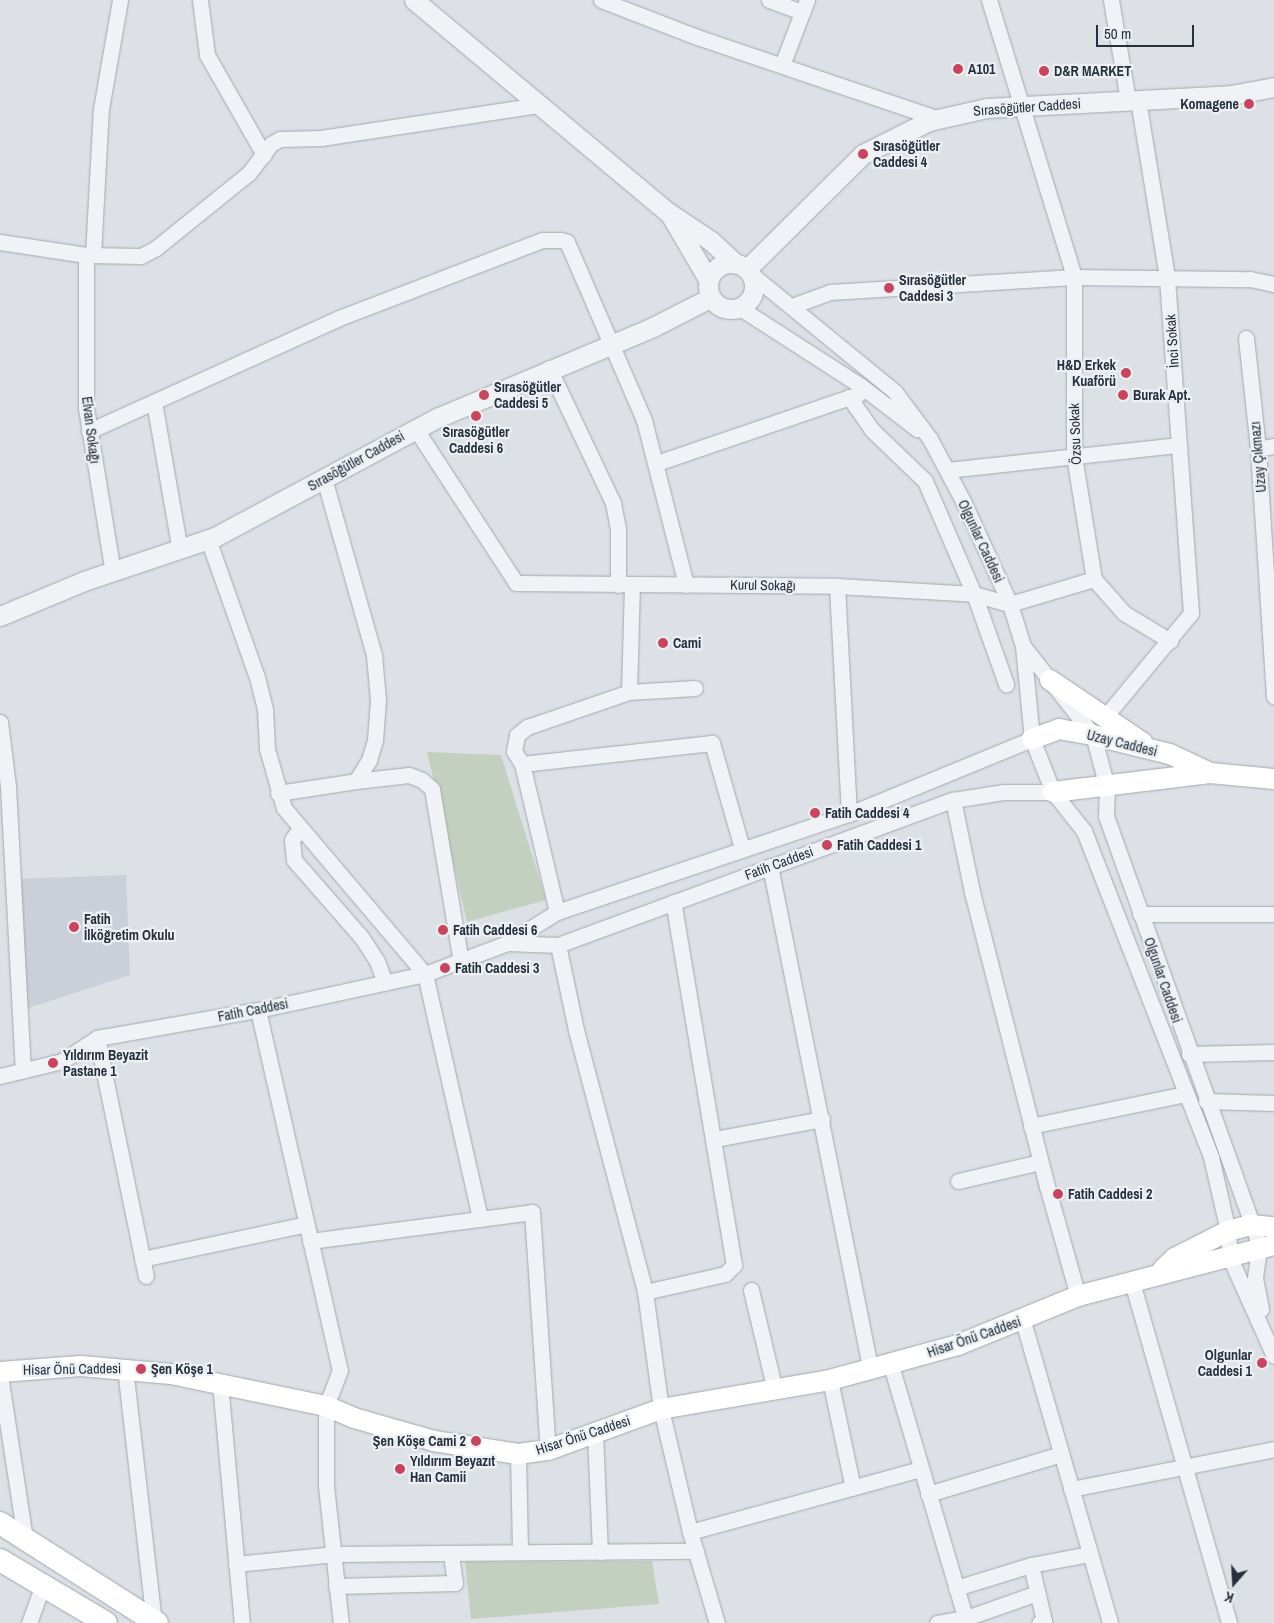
<!DOCTYPE html>
<html>
<head>
<meta charset="utf-8">
<style>
  body { margin:0 }
  #map { position:relative; width:1274px; height:1623px; overflow:hidden; background:#dde1e6; font-family:"Archivo Narrow",sans-serif }
  div>[style] { position:absolute }
  [style*='--x'] { left:calc(var(--x)*1px); top:calc(var(--y)*1px); width:calc(var(--w)*1px); rotate:calc(var(--a)*1deg) }
  .built>* { inset:0; background:#cbd0d8 }
  .green>* { inset:0; background:#c3d0bf }
  .roads { filter:drop-shadow(0 0 1px #a3a8b0) drop-shadow(0 0 1px #a3a8b0) }
  .minor>* { height:15px; margin:-7.5px; padding:0 7.5px; transform-origin:7.5px; border-radius:7.5px; background:#f0f2f5 }
  .tertiary>* { height:19px; margin:-9.5px; padding:0 9.5px; transform-origin:9.5px; border-radius:9.5px; background:#f0f2f5 }
  .tertiary>.ring { margin:-9.5px; padding:0; box-sizing:content-box; background:none; border:19px solid #f0f2f5; border-radius:50% }
  .secondary>* { height:20px; margin:-10px; padding:0 10px; transform-origin:10px; border-radius:10px; background:#fff }
  .primary>* { height:22px; margin:-11px; padding:0 11px; transform-origin:11px; border-radius:11px; background:#fff }
  .dots>* { width:14px; height:14px; translate:-50% -50%; box-sizing:border-box; border:2px solid #ecf0f4; border-radius:50% }
  span { translate:-50% -50%; white-space:nowrap; text-align:center; line-height:1.15; -webkit-text-stroke:4.5px #ecf0f4; paint-order:stroke }
  .poi-label { font-size:14px; color:#27303c; font-weight:700 }
  .left { translate:0 -50%; text-align:left }
  .right { translate:-100% -50%; text-align:right }
  .street-label { font-size:14px; color:#27303c }
  .north { position:absolute; left:1209px; top:1558px; width:50px; height:50px; -webkit-text-stroke:4px #ecf0f4; paint-order:stroke; rotate:199deg; font-size:14px; font-weight:700; line-height:20px; text-align:center; color:#27303c }
  .north::after { content:''; display:block; margin:auto; width:18px; height:22px; background:#27303c; clip-path:polygon(50% 0,100% 100%,50% 72%,0 100%) }
  .scale { position:absolute; left:1096px; top:25px; width:98px; height:22px; box-sizing:border-box; border:2px solid #27303c; border-top:0; padding-left:6px; font-size:15px; line-height:18px; white-space:nowrap; color:#27303c; -webkit-text-stroke:4px #ecf0f4; paint-order:stroke }
</style>
</head>
<body>
<div id="map">
  <div class="built">
    <div style="clip-path:polygon(126px 875px,130px 975px,22px 1010px,17px 879px)"></div>
  </div>
  <div class="green">
    <div style="clip-path:polygon(427px 752px,501px 755px,546px 900px,467px 922px)"></div>
    <div style="clip-path:polygon(652px 1561px,659px 1604px,471px 1619px,465px 1562px)"></div>
  </div>
  <div class="roads">
    <div class="minor">
      <div style="--x:200;--y:0;--w:55;--a:82.7"></div>
      <div style="--x:207;--y:55;--w:115;--a:60.3"></div>
      <div style="--x:601;--y:0;--w:103;--a:21.1"></div>
      <div style="--x:697;--y:37;--w:252;--a:18.7"></div>
      <div style="--x:769;--y:0;--w:35;--a:20"></div>
      <div style="--x:989;--y:0;--w:290;--a:72.9"></div>
      <div style="--x:1074;--y:277;--w:179;--a:90"></div>
      <div style="--x:1074;--y:456;--w:125;--a:80.8"></div>
      <div style="--x:1094;--y:579;--w:45;--a:48.6"></div>
      <div style="--x:1124;--y:613;--w:54;--a:31.3"></div>
      <div style="--x:1111;--y:0;--w:102;--a:80.4"></div>
      <div style="--x:782;--y:65;--w:70;--a:-69"></div>
      <div style="--x:0;--y:242;--w:87;--a:8.6"></div>
      <div style="--x:86;--y:255;--w:55;--a:1"></div>
      <div style="--x:141;--y:256;--w:17;--a:-28"></div>
      <div style="--x:156;--y:248;--w:119;--a:-38.9"></div>
      <div style="--x:249;--y:173;--w:36;--a:-53"></div>
      <div style="--x:271;--y:144;--w:10;--a:-29"></div>
      <div style="--x:280;--y:139;--w:41;--a:-1.4"></div>
      <div style="--x:321;--y:138;--w:221;--a:-8.6"></div>
      <div style="--x:86;--y:255;--w:153;--a:90"></div>
      <div style="--x:86;--y:408;--w:167;--a:80.7"></div>
      <div style="--x:93;--y:255;--w:146;--a:-86.9"></div>
      <div style="--x:101;--y:109;--w:111;--a:-80.1"></div>
      <div style="--x:751;--y:274;--w:186;--a:39.3"></div>
      <div style="--x:895;--y:392;--w:59;--a:53.3"></div>
      <div style="--x:930;--y:439;--w:72;--a:62"></div>
      <div style="--x:964;--y:503;--w:111;--a:65.5"></div>
      <div style="--x:1010;--y:604;--w:44;--a:72.8"></div>
      <div style="--x:1023;--y:646;--w:93;--a:84.5"></div>
      <div style="--x:1032;--y:739;--w:57;--a:68.4"></div>
      <div style="--x:1053;--y:792;--w:50;--a:51.5"></div>
      <div style="--x:1084;--y:831;--w:350;--a:68.7"></div>
      <div style="--x:1211;--y:1157;--w:76;--a:77.1"></div>
      <div style="--x:1228;--y:1231;--w:27;--a:86"></div>
      <div style="--x:1230;--y:1258;--w:107;--a:65.8"></div>
      <div style="--x:792;--y:306;--w:40;--a:-20.2"></div>
      <div style="--x:830;--y:292;--w:244;--a:-3.5"></div>
      <div style="--x:1074;--y:277;--w:176;--a:0.7"></div>
      <div style="--x:1250;--y:279;--w:25;--a:12"></div>
      <div style="--x:740;--y:308;--w:144;--a:32.8"></div>
      <div style="--x:861;--y:386;--w:71;--a:37.5"></div>
      <div style="--x:1246;--y:338;--w:112;--a:83.8"></div>
      <div style="--x:1258;--y:449;--w:248;--a:86.3"></div>
      <div style="--x:549;--y:368;--w:149;--a:64.6"></div>
      <div style="--x:613;--y:503;--w:26;--a:79"></div>
      <div style="--x:618;--y:529;--w:56;--a:90"></div>
      <div style="--x:849;--y:397;--w:39;--a:55"></div>
      <div style="--x:871;--y:429;--w:75;--a:43.9"></div>
      <div style="--x:925;--y:481;--w:123;--a:66.6"></div>
      <div style="--x:974;--y:594;--w:96;--a:70.4"></div>
      <div style="--x:154;--y:402;--w:151;--a:80.1"></div>
      <div style="--x:415;--y:428;--w:185;--a:56.9"></div>
      <div style="--x:516;--y:583;--w:321;--a:0.5"></div>
      <div style="--x:837;--y:586;--w:137;--a:3.3"></div>
      <div style="--x:974;--y:594;--w:37;--a:16"></div>
      <div style="--x:1010;--y:604;--w:88;--a:-16.6"></div>
      <div style="--x:89;--y:431;--w:274;--a:-24.3"></div>
      <div style="--x:339;--y:318;--w:217;--a:-21"></div>
      <div style="--x:542;--y:240;--w:19;--a:0"></div>
      <div style="--x:561;--y:240;--w:6;--a:18"></div>
      <div style="--x:567;--y:242;--w:194;--a:66.6"></div>
      <div style="--x:644;--y:420;--w:170;--a:75.7"></div>
      <div style="--x:1258;--y:449;--w:16;--a:-11"></div>
      <div style="--x:657;--y:463;--w:213;--a:-18.9"></div>
      <div style="--x:948;--y:470;--w:232;--a:-6.2"></div>
      <div style="--x:208;--y:539;--w:146;--a:70.5"></div>
      <div style="--x:257;--y:677;--w:34;--a:76"></div>
      <div style="--x:265;--y:710;--w:39;--a:87"></div>
      <div style="--x:267;--y:749;--w:61;--a:73.9"></div>
      <div style="--x:284;--y:808;--w:218;--a:49.7"></div>
      <div style="--x:425;--y:974;--w:251;--a:77.3"></div>
      <div style="--x:837;--y:586;--w:228;--a:87"></div>
      <div style="--x:1023;--y:646;--w:113;--a:51.8"></div>
      <div style="--x:1093;--y:735;--w:54;--a:74.9"></div>
      <div style="--x:1107;--y:787;--w:29;--a:92"></div>
      <div style="--x:1106;--y:816;--w:445;--a:70.3"></div>
      <div style="--x:1256;--y:1235;--w:14;--a:78"></div>
      <div style="--x:1259;--y:1249;--w:29;--a:98"></div>
      <div style="--x:1255;--y:1278;--w:32;--a:79"></div>
      <div style="--x:629;--y:692;--w:107;--a:-88.4"></div>
      <div style="--x:1105;--y:717;--w:135;--a:-50.4"></div>
      <div style="--x:1191;--y:613;--w:337;--a:-94.1"></div>
      <div style="--x:1167;--y:277;--w:179;--a:-99.3"></div>
      <div style="--x:0;--y:722;--w:64;--a:82.9"></div>
      <div style="--x:8;--y:786;--w:285;--a:87"></div>
      <div style="--x:522;--y:764;--w:191;--a:-6.3"></div>
      <div style="--x:712;--y:743;--w:109;--a:74.1"></div>
      <div style="--x:356;--y:781;--w:53;--a:-6.5"></div>
      <div style="--x:409;--y:775;--w:14;--a:21"></div>
      <div style="--x:422;--y:780;--w:13;--a:42"></div>
      <div style="--x:432;--y:789;--w:175;--a:80.5"></div>
      <div style="--x:278;--y:793;--w:79;--a:-8.7"></div>
      <div style="--x:356;--y:781;--w:25;--a:-58"></div>
      <div style="--x:369;--y:760;--w:21;--a:-73"></div>
      <div style="--x:375;--y:740;--w:40;--a:-85.7"></div>
      <div style="--x:378;--y:700;--w:45;--a:-95.1"></div>
      <div style="--x:374;--y:655;--w:184;--a:-105.8"></div>
      <div style="--x:953;--y:800;--w:94;--a:78.3"></div>
      <div style="--x:972;--y:892;--w:303;--a:75.7"></div>
      <div style="--x:1047;--y:1186;--w:114;--a:74.3"></div>
      <div style="--x:300;--y:828;--w:14;--a:124"></div>
      <div style="--x:292;--y:840;--w:20;--a:84"></div>
      <div style="--x:294;--y:860;--w:103;--a:48.9"></div>
      <div style="--x:362;--y:938;--w:27;--a:57"></div>
      <div style="--x:377;--y:961;--w:23;--a:70"></div>
      <div style="--x:770;--y:866;--w:511;--a:78.71"></div>
      <div style="--x:557;--y:912;--w:152;--a:-103.3"></div>
      <div style="--x:522;--y:764;--w:15;--a:-122"></div>
      <div style="--x:514;--y:751;--w:16;--a:-79"></div>
      <div style="--x:517;--y:735;--w:13;--a:-39"></div>
      <div style="--x:527;--y:727;--w:108;--a:-18.9"></div>
      <div style="--x:629;--y:692;--w:66;--a:-3.5"></div>
      <div style="--x:1140;--y:914;--w:134;--a:0"></div>
      <div style="--x:507;--y:943;--w:51;--a:2.2"></div>
      <div style="--x:558;--y:945;--w:421;--a:-20.2"></div>
      <div style="--x:953;--y:800;--w:52;--a:-8.9"></div>
      <div style="--x:1004;--y:792;--w:49;--a:0"></div>
      <div style="--x:558;--y:945;--w:87;--a:78"></div>
      <div style="--x:576;--y:1030;--w:271;--a:75.2"></div>
      <div style="--x:645;--y:1292;--w:118;--a:82.2"></div>
      <div style="--x:661;--y:1409;--w:126;--a:76.7"></div>
      <div style="--x:690;--y:1532;--w:95;--a:73.5"></div>
      <div style="--x:258;--y:1010;--w:369;--a:77.2"></div>
      <div style="--x:340;--y:1370;--w:39;--a:111"></div>
      <div style="--x:326;--y:1406;--w:80;--a:90"></div>
      <div style="--x:326;--y:1486;--w:138;--a:83.8"></div>
      <div style="--x:97;--y:1038;--w:243;--a:78.4"></div>
      <div style="--x:1189;--y:1054;--w:85;--a:-1.3"></div>
      <div style="--x:0;--y:1076;--w:64;--a:-13.6"></div>
      <div style="--x:62;--y:1061;--w:42;--a:-33.3"></div>
      <div style="--x:97;--y:1038;--w:163;--a:-9.9"></div>
      <div style="--x:258;--y:1010;--w:171;--a:-12.2"></div>
      <div style="--x:425;--y:974;--w:88;--a:-20.7"></div>
      <div style="--x:507;--y:943;--w:59;--a:-31.8"></div>
      <div style="--x:557;--y:912;--w:308;--a:-18.6"></div>
      <div style="--x:849;--y:814;--w:198;--a:-22.3"></div>
      <div style="--x:1206;--y:1101;--w:68;--a:1.7"></div>
      <div style="--x:1031;--y:1126;--w:158;--a:-11.7"></div>
      <div style="--x:715;--y:1139;--w:109;--a:-10.6"></div>
      <div style="--x:958;--y:1181;--w:84;--a:-13"></div>
      <div style="--x:310;--y:1241;--w:224;--a:-7.4"></div>
      <div style="--x:532;--y:1212;--w:239;--a:86.2"></div>
      <div style="--x:142;--y:1259;--w:168;--a:-12"></div>
      <div style="--x:1132;--y:1282;--w:355;--a:74.1"></div>
      <div style="--x:751;--y:1290;--w:104;--a:76.6"></div>
      <div style="--x:645;--y:1292;--w:82;--a:-12.7"></div>
      <div style="--x:725;--y:1274;--w:13;--a:-45"></div>
      <div style="--x:734;--y:1265;--w:368;--a:-99.5"></div>
      <div style="--x:1023;--y:1321;--w:314;--a:73.9"></div>
      <div style="--x:890;--y:1362;--w:272;--a:73.6"></div>
      <div style="--x:125;--y:1368;--w:256;--a:83.5"></div>
      <div style="--x:0;--y:1375;--w:166;--a:81.3"></div>
      <div style="--x:830;--y:1380;--w:110;--a:78"></div>
      <div style="--x:220;--y:1383;--w:241;--a:84.8"></div>
      <div style="--x:595;--y:1433;--w:119;--a:87.6"></div>
      <div style="--x:518;--y:1454;--w:98;--a:88.8"></div>
      <div style="--x:1071;--y:1489;--w:207;--a:-11.1"></div>
      <div style="--x:928;--y:1494;--w:139;--a:-16.7"></div>
      <div style="--x:690;--y:1532;--w:238;--a:-15.3"></div>
      <div style="--x:236;--y:1564;--w:99;--a:-5.8"></div>
      <div style="--x:334;--y:1554;--w:362;--a:-0.5"></div>
      <div style="--x:1031;--y:1565;--w:57;--a:76.9"></div>
      <div style="--x:1044;--y:1621;--w:5;--a:158"></div>
      <div style="--x:336;--y:1586;--w:119;--a:-1.4"></div>
      <div style="--x:455;--y:1583;--w:30;--a:-98"></div>
      <div style="--x:956;--y:1588;--w:78;--a:-17"></div>
      <div style="--x:1031;--y:1565;--w:60;--a:-10.6"></div>
      <div style="--x:29;--y:1623;--w:38;--a:-70"></div>
      <div style="--x:937;--y:1623;--w:29;--a:-10"></div>
      <div style="--x:966;--y:1618;--w:75;--a:-19.4"></div>
    </div>
    <div class="tertiary">
      <div style="--x:414;--y:0;--w:332;--a:39.9"></div>
      <div style="--x:669;--y:213;--w:50;--a:33.7"></div>
      <div style="--x:711;--y:241;--w:33;--a:43"></div>
      <div style="--x:671;--y:216;--w:73;--a:59.6"></div>
      <div class="ring" style="left:708px;top:263px;width:27px;height:27px"></div>
      <div style="--x:747;--y:269;--w:163;--a:-44.8"></div>
      <div style="--x:863;--y:154;--w:74;--a:-26.6"></div>
      <div style="--x:929;--y:121;--w:58;--a:-12.8"></div>
      <div style="--x:986;--y:108;--w:245;--a:-3"></div>
      <div style="--x:1231;--y:95;--w:44;--a:-10.5"></div>
      <div style="--x:0;--y:616;--w:91;--a:-22.6"></div>
      <div style="--x:84;--y:581;--w:138;--a:-18.6"></div>
      <div style="--x:215;--y:537;--w:254;--a:-28.2"></div>
      <div style="--x:439;--y:417;--w:232;--a:-22.8"></div>
      <div style="--x:653;--y:327;--w:64;--a:-27"></div>
    </div>
    <div class="secondary">
      <div style="--x:1050;--y:680;--w:112;--a:34.1"></div>
      <div style="--x:1032;--y:739;--w:29;--a:-20"></div>
      <div style="--x:1059;--y:729;--w:35;--a:10"></div>
      <div style="--x:1093;--y:735;--w:79;--a:13.9"></div>
      <div style="--x:1170;--y:754;--w:44;--a:25.4"></div>
      <div style="--x:1210;--y:773;--w:158;--a:173.1"></div>
      <div style="--x:1210;--y:773;--w:64;--a:5.4"></div>
      <div style="--x:1163;--y:1269;--w:16;--a:-43"></div>
      <div style="--x:1175;--y:1258;--w:59;--a:-27"></div>
      <div style="--x:1228;--y:1231;--w:23;--a:-15"></div>
      <div style="--x:1250;--y:1225;--w:24;--a:5"></div>
      <div style="--x:0;--y:1372;--w:81;--a:-4.2"></div>
      <div style="--x:81;--y:1366;--w:90;--a:5.1"></div>
      <div style="--x:171;--y:1374;--w:158;--a:11.7"></div>
      <div style="--x:326;--y:1406;--w:30;--a:23"></div>
      <div style="--x:354;--y:1418;--w:83;--a:16"></div>
      <div style="--x:434;--y:1441;--w:85;--a:8.8"></div>
      <div style="--x:518;--y:1454;--w:30;--a:-8"></div>
      <div style="--x:548;--y:1450;--w:120;--a:-19.9"></div>
      <div style="--x:661;--y:1409;--w:171;--a:-9.7"></div>
      <div style="--x:830;--y:1380;--w:133;--a:-15.3"></div>
      <div style="--x:958;--y:1345;--w:130;--a:-22.2"></div>
      <div style="--x:1078;--y:1296;--w:203;--a:-14.6"></div>
    </div>
    <div class="primary">
      <div style="--x:0;--y:1523;--w:186;--a:32.5"></div>
      <div style="--x:0;--y:1560;--w:123;--a:30.7"></div>
    </div>
  </div>
  <div class="dots">
    <div style="left:958px;top:69px;background:#c7465e"></div>
    <div style="left:1044px;top:71px;background:#c7465e"></div>
    <div style="left:1249px;top:104px;background:#c7465e"></div>
    <div style="left:863px;top:154px;background:#c7465e"></div>
    <div style="left:889px;top:288px;background:#c7465e"></div>
    <div style="left:1126px;top:373px;background:#c7465e"></div>
    <div style="left:484px;top:395px;background:#c7465e"></div>
    <div style="left:1123px;top:395px;background:#c7465e"></div>
    <div style="left:476px;top:416px;background:#c7465e"></div>
    <div style="left:663px;top:643px;background:#c7465e"></div>
    <div style="left:815px;top:813px;background:#c7465e"></div>
    <div style="left:827px;top:845px;background:#c7465e"></div>
    <div style="left:74px;top:927px;background:#c7465e"></div>
    <div style="left:443px;top:930px;background:#c7465e"></div>
    <div style="left:445px;top:968px;background:#c7465e"></div>
    <div style="left:53px;top:1063px;background:#c7465e"></div>
    <div style="left:1058px;top:1194px;background:#c7465e"></div>
    <div style="left:1262px;top:1363px;background:#c7465e"></div>
    <div style="left:141px;top:1369px;background:#c7465e"></div>
    <div style="left:476px;top:1441px;background:#c7465e"></div>
    <div style="left:400px;top:1469px;background:#c7465e"></div>
  </div>
  <div class="poi-label">
    <span class="left" style="left:968px;top:69px">A101</span>
    <span class="left" style="left:1054px;top:71px">D&amp;R MARKET</span>
    <span class="right" style="left:1239px;top:104px">Komagene</span>
    <span class="left" style="left:873px;top:154px">Sırasöğütler<br>Caddesi 4</span>
    <span class="left" style="left:899px;top:288px">Sırasöğütler<br>Caddesi 3</span>
    <span class="right" style="left:1116px;top:373px">H&amp;D Erkek<br>Kuaförü</span>
    <span class="left" style="left:494px;top:395px">Sırasöğütler<br>Caddesi 5</span>
    <span class="left" style="left:1133px;top:395px">Burak Apt.</span>
    <span style="left:476px;top:440px">Sırasöğütler<br>Caddesi 6</span>
    <span class="left" style="left:673px;top:643px">Cami</span>
    <span class="left" style="left:825px;top:813px">Fatih Caddesi 4</span>
    <span class="left" style="left:837px;top:845px">Fatih Caddesi 1</span>
    <span class="left" style="left:84px;top:927px">Fatih<br>İlköğretim Okulu</span>
    <span class="left" style="left:453px;top:930px">Fatih Caddesi 6</span>
    <span class="left" style="left:455px;top:968px">Fatih Caddesi 3</span>
    <span class="left" style="left:63px;top:1063px">Yıldırım Beyazit<br>Pastane 1</span>
    <span class="left" style="left:1068px;top:1194px">Fatih Caddesi 2</span>
    <span class="right" style="left:1252px;top:1363px">Olgunlar<br>Caddesi 1</span>
    <span class="left" style="left:151px;top:1369px">Şen Köşe 1</span>
    <span class="right" style="left:466px;top:1441px">Şen Köşe Cami 2</span>
    <span class="left" style="left:410px;top:1469px">Yıldırım Beyazıt<br>Han Camii</span>
  </div>
  <div class="street-label">
    <span style="left:1027px;top:107px;rotate:-4deg">Sırasöğütler Caddesi</span>
    <span style="left:1172px;top:341px;rotate:-94deg">İnci Sokak</span>
    <span style="left:91px;top:430px;rotate:83deg">Elvan Sokağı</span>
    <span style="left:1075px;top:434px;rotate:-92deg">Özsu Sokak</span>
    <span style="left:1258px;top:457px;rotate:-95deg">Uzay Çıkmazı</span>
    <span style="left:356px;top:461px;rotate:-29deg">Sırasöğütler Caddesi</span>
    <span style="left:981px;top:541px;rotate:65deg">Olgunlar Caddesi</span>
    <span style="left:763px;top:585px;rotate:1deg">Kurul Sokağı</span>
    <span style="left:1122px;top:743px;rotate:14deg">Uzay Caddesi</span>
    <span style="left:779px;top:863px;rotate:-20deg">Fatih Caddesi</span>
    <span style="left:1163px;top:980px;rotate:71deg">Olgunlar Caddesi</span>
    <span style="left:253px;top:1010px;rotate:-11deg">Fatih Caddesi</span>
    <span style="left:974px;top:1337px;rotate:-19deg">Hisar Önü Caddesi</span>
    <span style="left:72px;top:1369px;rotate:-1deg">Hisar Önü Caddesi</span>
    <span style="left:583px;top:1435px;rotate:-18deg">Hisar Önü Caddesi</span>
  </div>
  <div class="north">K</div>
  <div class="scale">50 m</div>
</div>
</body>
</html>
